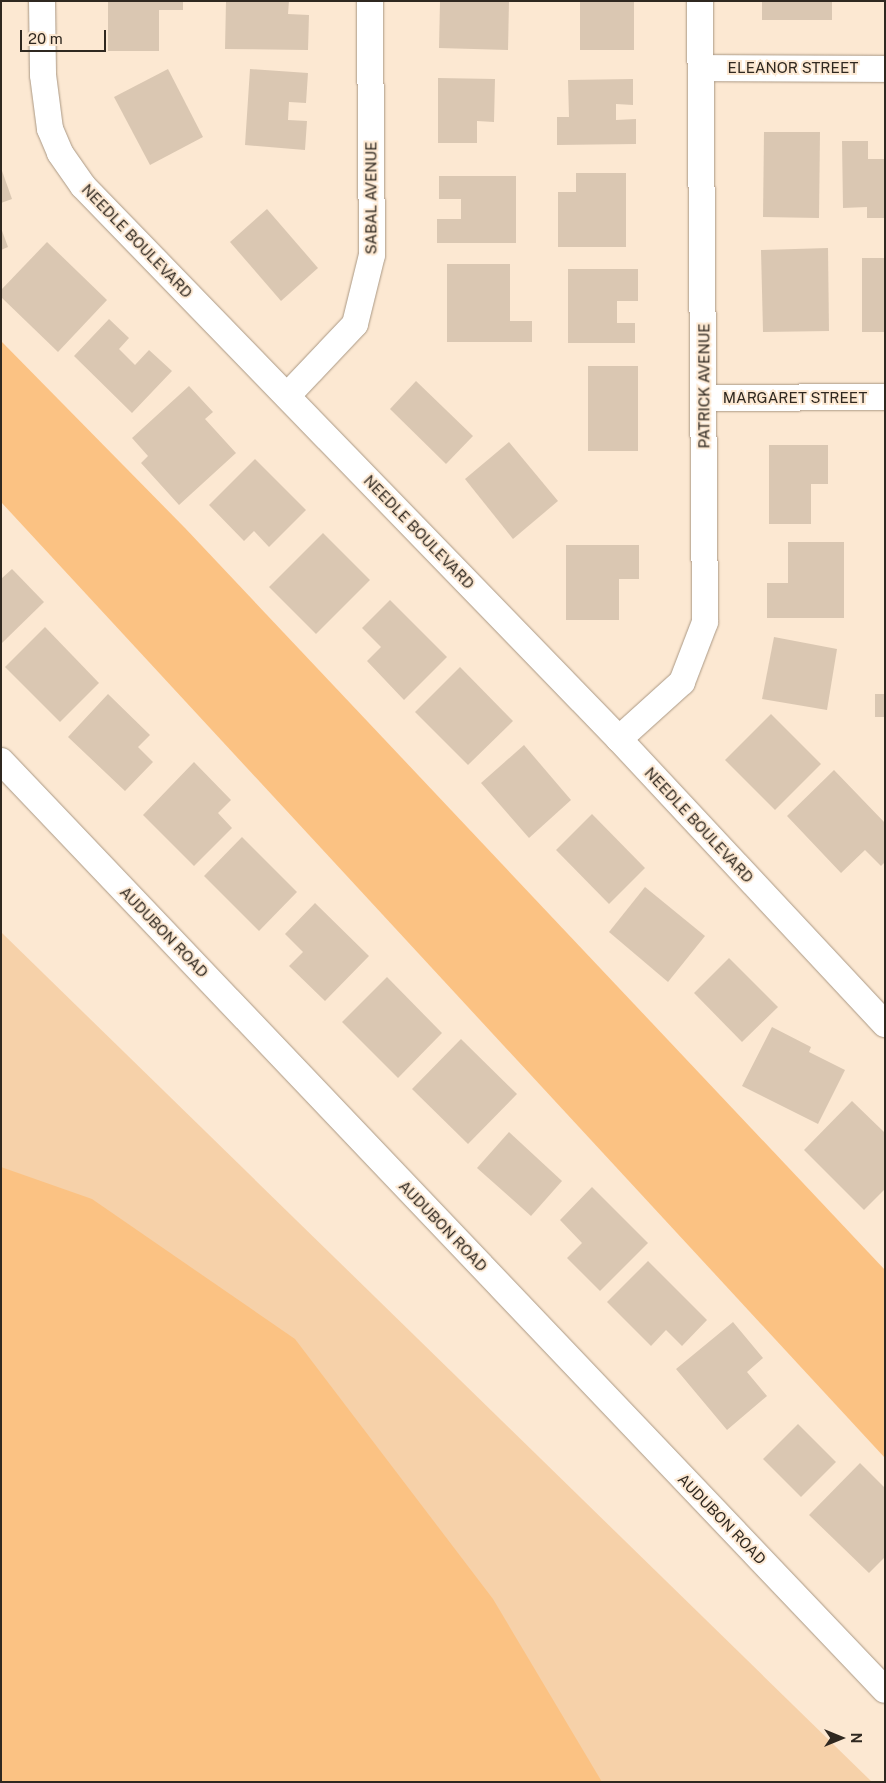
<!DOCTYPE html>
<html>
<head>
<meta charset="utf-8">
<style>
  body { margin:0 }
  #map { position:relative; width:886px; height:1783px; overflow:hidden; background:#fce8d2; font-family:"Public Sans",sans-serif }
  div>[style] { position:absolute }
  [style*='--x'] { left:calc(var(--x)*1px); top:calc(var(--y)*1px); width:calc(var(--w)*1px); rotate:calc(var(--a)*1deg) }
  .green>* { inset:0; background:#f6d1a9 }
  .water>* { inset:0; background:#fbc283 }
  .building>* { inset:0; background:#dac7b2 }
  .roads { filter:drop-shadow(0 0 1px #aa9884) drop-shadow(0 0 1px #aa9884) }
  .minor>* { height:26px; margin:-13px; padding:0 13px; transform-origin:13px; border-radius:13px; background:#fff }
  span { translate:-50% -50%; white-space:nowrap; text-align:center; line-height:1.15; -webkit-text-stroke:4px #fce8d2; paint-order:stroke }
  .street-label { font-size:15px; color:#2f2820 }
  .frame { position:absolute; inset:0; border:2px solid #2f2820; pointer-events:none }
  .north { position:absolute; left:816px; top:1713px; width:50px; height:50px; -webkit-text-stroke:4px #fce8d2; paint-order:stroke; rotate:90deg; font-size:14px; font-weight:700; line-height:20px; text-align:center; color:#2f2820 }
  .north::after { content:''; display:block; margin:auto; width:18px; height:22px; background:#2f2820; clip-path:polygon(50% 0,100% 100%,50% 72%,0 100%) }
  .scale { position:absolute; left:20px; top:30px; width:86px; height:22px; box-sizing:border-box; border:2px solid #2f2820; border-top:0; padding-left:6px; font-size:15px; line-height:18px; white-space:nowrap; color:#2f2820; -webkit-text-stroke:4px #fce8d2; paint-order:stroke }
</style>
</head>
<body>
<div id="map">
  <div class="green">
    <div style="clip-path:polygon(1px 932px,872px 1782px,1px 1782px)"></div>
  </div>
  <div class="water">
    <div style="clip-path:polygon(1px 341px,185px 528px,885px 1270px,885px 1458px,1px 502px)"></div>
    <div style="clip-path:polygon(1px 1167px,92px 1199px,295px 1339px,493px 1599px,602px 1782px,1px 1782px)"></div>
  </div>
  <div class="building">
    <div style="clip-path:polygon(108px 1px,183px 1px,183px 10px,159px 10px,159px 51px,108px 51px)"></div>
    <div style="clip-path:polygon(226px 1px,289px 1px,288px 14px,309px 15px,308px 50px,225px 49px)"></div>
    <div style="clip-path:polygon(440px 1px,509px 1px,508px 50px,439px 48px)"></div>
    <div style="clip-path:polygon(580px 1px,634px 1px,634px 50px,580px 50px)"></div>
    <div style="clip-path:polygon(762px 1px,832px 1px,832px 20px,762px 20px)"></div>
    <div style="clip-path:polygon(168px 69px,203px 137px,150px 165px,114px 97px)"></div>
    <div style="clip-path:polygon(250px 69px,308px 73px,306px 103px,289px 102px,288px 120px,307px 121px,305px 150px,245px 145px)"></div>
    <div style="clip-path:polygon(438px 78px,495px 79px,494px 122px,477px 121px,477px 143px,438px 143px)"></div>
    <div style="clip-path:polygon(633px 79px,633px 105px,616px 104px,616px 120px,636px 119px,636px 144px,557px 145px,557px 117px,569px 117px,568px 80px)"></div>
    <div style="clip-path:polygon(764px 132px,820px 132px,819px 218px,763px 217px)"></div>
    <div style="clip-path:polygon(842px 141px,868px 141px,868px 159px,885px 159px,885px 218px,867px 218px,867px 207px,843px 208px)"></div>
    <div style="clip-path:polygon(1px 168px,12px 199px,1px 203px)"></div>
    <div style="clip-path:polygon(576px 173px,626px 173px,626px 247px,558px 247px,558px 192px,576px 192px)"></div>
    <div style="clip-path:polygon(439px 176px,516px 176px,516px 243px,437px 243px,437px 219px,461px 219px,461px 199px,439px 199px)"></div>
    <div style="clip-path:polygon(267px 209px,318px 268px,281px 301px,230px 242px)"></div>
    <div style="clip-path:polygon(1px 228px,8px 247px,1px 250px)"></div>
    <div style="clip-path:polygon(47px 242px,107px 300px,58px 352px,1px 297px,1px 290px)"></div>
    <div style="clip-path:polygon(828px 248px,829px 331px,763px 332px,761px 250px)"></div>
    <div style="clip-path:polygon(862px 258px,885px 258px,885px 332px,862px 332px)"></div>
    <div style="clip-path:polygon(447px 264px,510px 264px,510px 321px,532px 321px,532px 342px,447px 342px)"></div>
    <div style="clip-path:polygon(568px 269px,638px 269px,638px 301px,617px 301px,617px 323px,635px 323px,635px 343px,568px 343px)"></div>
    <div style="clip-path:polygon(109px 319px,129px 338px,119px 349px,135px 365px,149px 350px,172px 371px,132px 413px,74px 356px)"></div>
    <div style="clip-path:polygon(588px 366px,638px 366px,638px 451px,588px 451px)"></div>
    <div style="clip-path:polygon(416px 381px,473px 436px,446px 464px,390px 409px)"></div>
    <div style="clip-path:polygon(189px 386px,213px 412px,205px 419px,236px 453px,179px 505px,141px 463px,148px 456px,132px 438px)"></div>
    <div style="clip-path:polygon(509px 442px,558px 501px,513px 539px,465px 479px)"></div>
    <div style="clip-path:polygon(769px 445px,828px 445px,828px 484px,811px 484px,811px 524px,769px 524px)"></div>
    <div style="clip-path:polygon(255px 459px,306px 510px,269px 547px,254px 531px,244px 541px,209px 505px)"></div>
    <div style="clip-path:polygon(323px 533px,370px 580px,316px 634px,269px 587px)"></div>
    <div style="clip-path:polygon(788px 542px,844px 542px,844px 618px,767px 618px,767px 583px,788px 583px)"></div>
    <div style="clip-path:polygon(566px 545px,639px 545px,639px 579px,619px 579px,619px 620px,566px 620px)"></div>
    <div style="clip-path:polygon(12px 569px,44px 602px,1px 644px,1px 579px)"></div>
    <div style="clip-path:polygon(390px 600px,447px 657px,404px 700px,367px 661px,381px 647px,362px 628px)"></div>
    <div style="clip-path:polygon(45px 627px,99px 683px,60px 722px,5px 667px)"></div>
    <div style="clip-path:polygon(774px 637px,837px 649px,827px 710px,762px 699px)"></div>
    <div style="clip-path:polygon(460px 667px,513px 721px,468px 765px,415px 712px)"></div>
    <div style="clip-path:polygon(108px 694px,150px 735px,138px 747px,153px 762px,125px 791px,68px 737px)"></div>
    <div style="clip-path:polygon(875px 694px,885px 694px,885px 717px,875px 717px)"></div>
    <div style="clip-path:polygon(771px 714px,821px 764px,775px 810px,725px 760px)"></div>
    <div style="clip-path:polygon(524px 745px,571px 800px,529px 838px,481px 783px)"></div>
    <div style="clip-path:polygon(194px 762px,231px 800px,218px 813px,232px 828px,194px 866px,143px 815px)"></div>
    <div style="clip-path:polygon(834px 770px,885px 823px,885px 862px,881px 866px,865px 850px,841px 873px,787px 816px)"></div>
    <div style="clip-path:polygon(592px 814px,645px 868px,609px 904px,556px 850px)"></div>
    <div style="clip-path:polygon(242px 837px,297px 892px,259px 931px,204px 876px)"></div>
    <div style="clip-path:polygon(645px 887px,705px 936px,668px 982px,609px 932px)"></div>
    <div style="clip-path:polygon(315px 903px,369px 956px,325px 1001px,289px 966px,303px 952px,285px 934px)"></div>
    <div style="clip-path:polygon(729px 958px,778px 1007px,742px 1042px,694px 993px)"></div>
    <div style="clip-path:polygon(387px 977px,442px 1033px,398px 1078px,342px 1022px)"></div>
    <div style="clip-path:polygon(772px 1027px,811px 1047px,809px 1052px,845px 1070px,818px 1124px,742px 1086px)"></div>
    <div style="clip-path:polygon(461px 1039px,517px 1094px,468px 1144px,412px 1089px)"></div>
    <div style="clip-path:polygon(852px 1101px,885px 1133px,885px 1189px,864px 1210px,804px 1150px)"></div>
    <div style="clip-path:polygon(509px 1132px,562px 1181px,531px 1216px,477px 1168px)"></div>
    <div style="clip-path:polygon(592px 1187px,648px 1243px,600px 1291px,567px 1258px,582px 1243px,560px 1220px)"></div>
    <div style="clip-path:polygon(648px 1261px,707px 1320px,682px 1346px,666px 1330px,651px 1346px,607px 1302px)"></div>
    <div style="clip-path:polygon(733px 1322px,763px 1358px,747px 1372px,767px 1396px,727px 1430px,676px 1369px)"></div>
    <div style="clip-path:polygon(798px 1424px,836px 1462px,801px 1497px,763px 1459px)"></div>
    <div style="clip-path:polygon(860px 1463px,885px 1488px,885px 1557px,869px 1573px,809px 1515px)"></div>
  </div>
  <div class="roads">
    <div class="minor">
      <div style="--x:42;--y:1;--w:74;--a:89.2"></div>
      <div style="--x:43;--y:75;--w:54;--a:82.6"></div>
      <div style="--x:50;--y:129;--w:26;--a:67"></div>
      <div style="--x:60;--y:153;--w:40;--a:55.1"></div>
      <div style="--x:83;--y:186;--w:770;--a:45.89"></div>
      <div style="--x:619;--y:739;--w:390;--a:47"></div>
      <div style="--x:701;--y:68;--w:184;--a:0.3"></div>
      <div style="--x:287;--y:396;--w:99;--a:-46.6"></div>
      <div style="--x:355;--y:324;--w:71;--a:-76.2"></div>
      <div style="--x:372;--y:255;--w:254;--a:-90.5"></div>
      <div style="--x:705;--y:398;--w:180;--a:-0.3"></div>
      <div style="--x:619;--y:739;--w:85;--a:-42.1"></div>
      <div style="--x:682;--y:682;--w:64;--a:-69"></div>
      <div style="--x:705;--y:622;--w:621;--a:-90.46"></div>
      <div style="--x:1;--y:761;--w:1282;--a:46.42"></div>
    </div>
  </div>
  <div class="street-label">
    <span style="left:793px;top:68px">ELEANOR STREET</span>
    <span style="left:371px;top:198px;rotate:-90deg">SABAL AVENUE</span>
    <span style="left:137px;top:241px;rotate:46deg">NEEDLE BOULEVARD</span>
    <span style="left:704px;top:386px;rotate:-90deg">PATRICK AVENUE</span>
    <span style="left:795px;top:398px">MARGARET STREET</span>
    <span style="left:419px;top:532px;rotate:46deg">NEEDLE BOULEVARD</span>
    <span style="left:699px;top:825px;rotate:47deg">NEEDLE BOULEVARD</span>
    <span style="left:164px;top:932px;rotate:46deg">AUDUBON ROAD</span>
    <span style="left:443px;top:1226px;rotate:46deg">AUDUBON ROAD</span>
    <span style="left:722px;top:1519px;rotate:46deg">AUDUBON ROAD</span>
  </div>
  <div class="frame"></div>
  <div class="north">N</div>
  <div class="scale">20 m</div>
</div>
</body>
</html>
